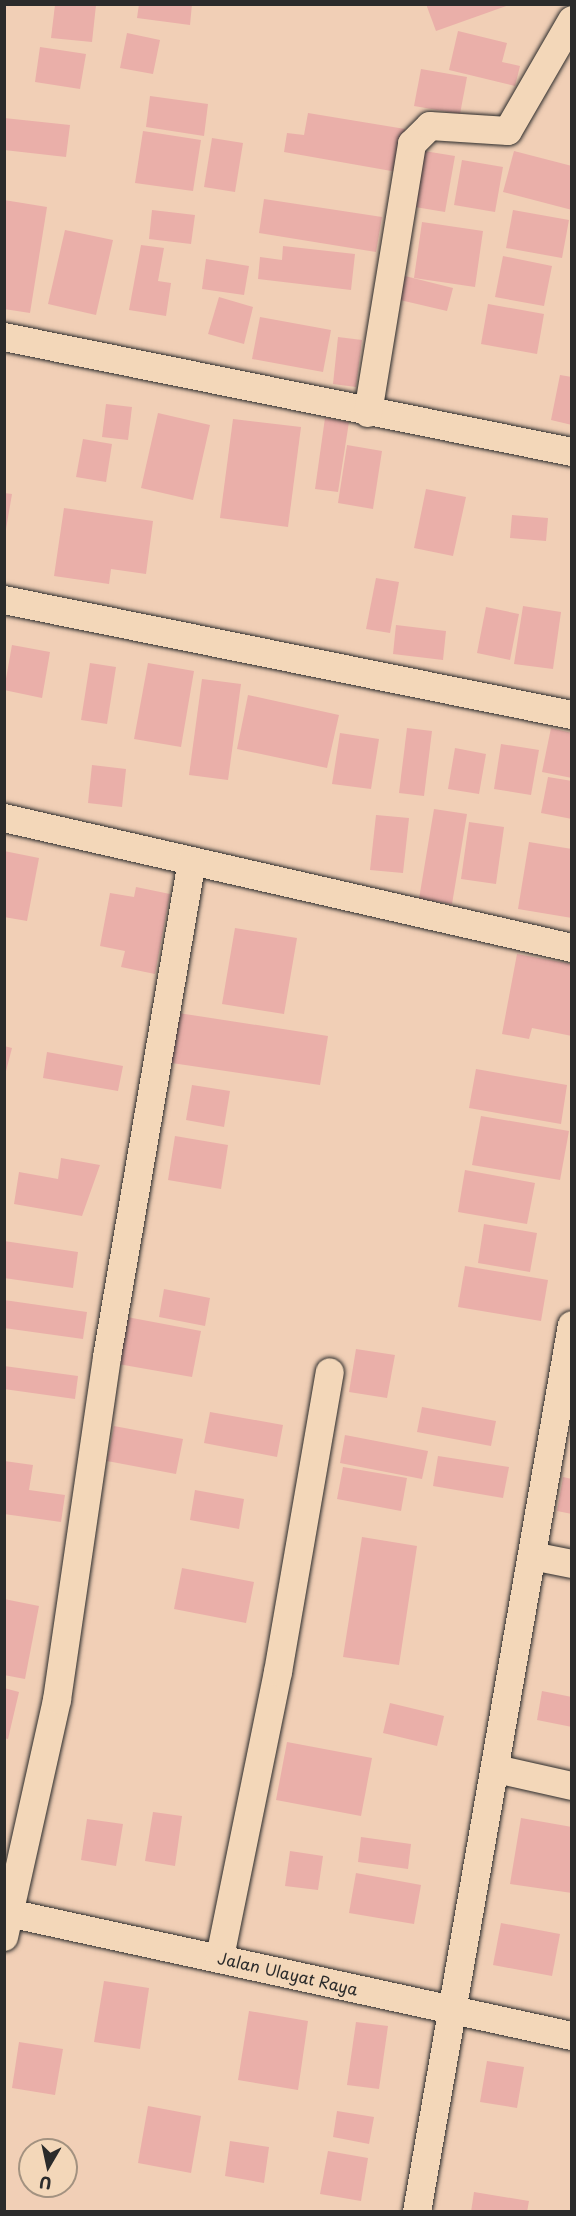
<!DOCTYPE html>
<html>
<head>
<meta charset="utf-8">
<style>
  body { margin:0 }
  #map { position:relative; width:576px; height:2216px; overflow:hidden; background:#f1cfb6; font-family:"Playpen Sans",sans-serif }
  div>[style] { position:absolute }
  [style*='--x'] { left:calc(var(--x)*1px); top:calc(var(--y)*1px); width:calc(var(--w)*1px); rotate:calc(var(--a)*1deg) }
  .building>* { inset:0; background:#eaafa9 }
  .roads { filter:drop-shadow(0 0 2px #2b2b2b) drop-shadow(0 0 2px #2b2b2b) }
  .street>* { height:28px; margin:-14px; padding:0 14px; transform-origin:14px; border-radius:14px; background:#f3d7b9 }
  span { translate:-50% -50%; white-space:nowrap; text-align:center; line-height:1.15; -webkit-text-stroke:4.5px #f3d7b9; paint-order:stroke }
  .street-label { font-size:16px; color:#2b2b2b }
  .frame { position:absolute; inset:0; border:6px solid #2b2b2b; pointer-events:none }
  .north { position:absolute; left:18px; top:2138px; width:60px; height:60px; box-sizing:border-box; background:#f3d7b9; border:2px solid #a39280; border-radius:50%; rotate:189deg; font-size:16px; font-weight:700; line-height:24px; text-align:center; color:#2b2b2b }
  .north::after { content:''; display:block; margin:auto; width:21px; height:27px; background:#2b2b2b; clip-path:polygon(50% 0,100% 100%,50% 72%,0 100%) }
</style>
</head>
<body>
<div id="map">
  <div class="building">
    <div style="clip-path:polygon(139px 4px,192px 4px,190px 25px,137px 18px)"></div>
    <div style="clip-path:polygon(426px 4px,509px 4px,509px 5px,436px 31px)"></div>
    <div style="clip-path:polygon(55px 5px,96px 5px,92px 42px,51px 38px)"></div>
    <div style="clip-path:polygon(458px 31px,507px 43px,502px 62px,520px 66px,515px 86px,449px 70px)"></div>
    <div style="clip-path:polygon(127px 33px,160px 40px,153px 74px,120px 68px)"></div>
    <div style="clip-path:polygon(40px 47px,86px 54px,80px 89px,35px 82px)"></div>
    <div style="clip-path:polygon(421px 69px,467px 77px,460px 114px,414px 106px)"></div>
    <div style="clip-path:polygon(150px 96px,208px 104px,204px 136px,146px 127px)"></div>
    <div style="clip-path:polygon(308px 113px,405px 129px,397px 172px,284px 152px,287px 133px,304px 135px)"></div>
    <div style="clip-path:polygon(4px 118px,70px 125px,66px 157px,4px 150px)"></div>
    <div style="clip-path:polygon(143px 131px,201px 140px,193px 191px,135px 183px)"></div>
    <div style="clip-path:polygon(212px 138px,243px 143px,235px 192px,204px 187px)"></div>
    <div style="clip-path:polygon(418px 150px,455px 156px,445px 212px,409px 206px)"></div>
    <div style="clip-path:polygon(514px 151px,572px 166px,572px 210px,503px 192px)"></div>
    <div style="clip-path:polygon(462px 160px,503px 167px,495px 212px,454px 205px)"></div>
    <div style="clip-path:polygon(264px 199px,382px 217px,376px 252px,259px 233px)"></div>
    <div style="clip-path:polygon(4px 200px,47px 207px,30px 313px,4px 309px)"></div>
    <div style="clip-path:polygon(152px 210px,195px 215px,191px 244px,149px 239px)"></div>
    <div style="clip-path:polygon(513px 210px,569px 220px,562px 258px,506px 248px)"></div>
    <div style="clip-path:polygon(422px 222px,483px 231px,475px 287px,414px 278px)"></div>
    <div style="clip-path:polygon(65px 230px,113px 240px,96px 315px,48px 304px)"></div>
    <div style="clip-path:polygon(141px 245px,164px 248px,158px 281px,171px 283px,166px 316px,129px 310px)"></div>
    <div style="clip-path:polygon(283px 246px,355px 254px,351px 290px,258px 279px,260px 257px,282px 260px)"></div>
    <div style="clip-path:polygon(503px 256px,552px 266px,544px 306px,495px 297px)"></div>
    <div style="clip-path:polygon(206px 259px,249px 266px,244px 295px,202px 289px)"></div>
    <div style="clip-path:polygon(405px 276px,453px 288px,447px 311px,400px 300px)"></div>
    <div style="clip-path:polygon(219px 297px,253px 307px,244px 344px,208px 334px)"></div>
    <div style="clip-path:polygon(488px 304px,544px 314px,537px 354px,481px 344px)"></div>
    <div style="clip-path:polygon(260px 317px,331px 330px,323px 372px,252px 359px)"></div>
    <div style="clip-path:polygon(338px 337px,362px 340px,356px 387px,333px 384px)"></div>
    <div style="clip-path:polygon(560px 375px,572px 377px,572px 425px,551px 420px)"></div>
    <div style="clip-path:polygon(106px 404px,132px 407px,128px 440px,102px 437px)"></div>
    <div style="clip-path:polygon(158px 413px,210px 425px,193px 500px,141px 488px)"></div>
    <div style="clip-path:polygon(325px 418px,349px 422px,338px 492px,315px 489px)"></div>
    <div style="clip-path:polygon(233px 419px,301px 427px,288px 527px,220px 518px)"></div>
    <div style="clip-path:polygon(83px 439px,112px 444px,106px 482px,76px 477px)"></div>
    <div style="clip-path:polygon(347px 445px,382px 451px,373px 509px,338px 503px)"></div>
    <div style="clip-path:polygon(426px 489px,466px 497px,453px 556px,414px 548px)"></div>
    <div style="clip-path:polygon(4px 493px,12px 494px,6px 529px,4px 529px)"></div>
    <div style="clip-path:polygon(64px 508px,153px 521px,146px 574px,111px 569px,109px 584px,54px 576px)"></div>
    <div style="clip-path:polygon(512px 515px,548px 518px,546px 541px,510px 538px)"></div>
    <div style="clip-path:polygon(376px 578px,399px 582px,390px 633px,366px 629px)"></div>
    <div style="clip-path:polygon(523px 606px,561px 612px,553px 669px,514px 664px)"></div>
    <div style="clip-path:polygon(486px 607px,519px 614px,510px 660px,477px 653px)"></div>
    <div style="clip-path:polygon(396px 625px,446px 631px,443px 660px,393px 654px)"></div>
    <div style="clip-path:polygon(12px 645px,50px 652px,42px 698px,4px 690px)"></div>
    <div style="clip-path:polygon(90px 663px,116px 667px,107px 724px,81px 720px)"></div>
    <div style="clip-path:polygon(148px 663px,194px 671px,181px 747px,134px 739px)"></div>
    <div style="clip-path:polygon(202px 679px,241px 684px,228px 780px,189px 775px)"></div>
    <div style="clip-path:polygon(248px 695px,339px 715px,327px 768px,237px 749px)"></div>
    <div style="clip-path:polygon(407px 728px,432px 731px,424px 796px,399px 793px)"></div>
    <div style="clip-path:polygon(551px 728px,572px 733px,572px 778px,542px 772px)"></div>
    <div style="clip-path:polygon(340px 733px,379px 739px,371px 789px,332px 784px)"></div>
    <div style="clip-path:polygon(501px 744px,539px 750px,531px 795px,494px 789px)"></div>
    <div style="clip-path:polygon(455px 748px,486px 754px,479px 794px,448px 789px)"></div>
    <div style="clip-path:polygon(92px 765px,126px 769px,122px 807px,88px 803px)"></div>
    <div style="clip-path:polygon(548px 777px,572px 781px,572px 819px,541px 813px)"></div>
    <div style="clip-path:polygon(434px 809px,467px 814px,452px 904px,419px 899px)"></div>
    <div style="clip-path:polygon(376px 815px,409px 818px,403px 873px,370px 870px)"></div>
    <div style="clip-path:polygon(469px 822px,504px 827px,496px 884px,461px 879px)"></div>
    <div style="clip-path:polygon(529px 842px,572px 849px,572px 918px,518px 909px)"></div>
    <div style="clip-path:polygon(4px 851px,39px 858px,27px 921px,4px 917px)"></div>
    <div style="clip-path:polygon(136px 887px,170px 894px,155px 974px,121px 967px,125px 951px,100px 946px,110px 893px,134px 897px)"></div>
    <div style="clip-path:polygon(235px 928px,297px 938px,284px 1014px,222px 1004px)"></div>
    <div style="clip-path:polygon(517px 954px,572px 964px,572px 1036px,532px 1028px,529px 1039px,502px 1034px)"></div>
    <div style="clip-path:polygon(172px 1012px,328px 1036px,320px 1085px,165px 1062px)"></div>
    <div style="clip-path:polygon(4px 1046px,12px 1048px,5px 1075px,4px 1075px)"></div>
    <div style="clip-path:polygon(47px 1052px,123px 1066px,118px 1091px,43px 1078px)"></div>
    <div style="clip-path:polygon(476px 1069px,567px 1085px,561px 1124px,469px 1108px)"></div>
    <div style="clip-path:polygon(192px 1085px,230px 1091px,224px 1127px,186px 1120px)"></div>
    <div style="clip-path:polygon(481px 1116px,569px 1131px,560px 1180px,472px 1165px)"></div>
    <div style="clip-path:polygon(175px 1136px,228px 1145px,221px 1189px,168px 1180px)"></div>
    <div style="clip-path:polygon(61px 1158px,100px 1165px,82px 1216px,14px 1204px,19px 1172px,58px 1179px)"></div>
    <div style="clip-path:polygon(465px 1170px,535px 1183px,527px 1224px,458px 1212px)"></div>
    <div style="clip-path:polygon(484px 1224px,537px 1233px,530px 1272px,478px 1263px)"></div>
    <div style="clip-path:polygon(4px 1241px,78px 1252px,73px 1288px,4px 1278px)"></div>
    <div style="clip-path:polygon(465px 1266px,548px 1280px,541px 1321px,458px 1307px)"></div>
    <div style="clip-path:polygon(164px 1289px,210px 1298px,205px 1326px,159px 1317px)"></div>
    <div style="clip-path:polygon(4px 1300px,87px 1312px,83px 1339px,4px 1328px)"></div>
    <div style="clip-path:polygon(127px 1317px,201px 1331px,192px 1377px,118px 1364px)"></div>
    <div style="clip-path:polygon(356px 1349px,395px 1355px,387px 1398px,349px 1392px)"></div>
    <div style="clip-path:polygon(4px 1366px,78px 1376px,75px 1399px,4px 1389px)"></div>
    <div style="clip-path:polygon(422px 1407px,496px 1421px,491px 1446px,417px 1432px)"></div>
    <div style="clip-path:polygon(210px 1412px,283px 1425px,277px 1457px,204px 1443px)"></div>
    <div style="clip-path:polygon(114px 1426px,183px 1439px,176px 1474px,107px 1461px)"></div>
    <div style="clip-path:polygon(345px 1435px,428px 1451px,422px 1479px,340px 1463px)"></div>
    <div style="clip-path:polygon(438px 1456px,509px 1467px,503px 1498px,433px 1486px)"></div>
    <div style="clip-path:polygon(4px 1461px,33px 1465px,29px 1490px,65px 1495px,61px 1522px,4px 1514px)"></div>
    <div style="clip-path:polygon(343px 1467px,407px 1478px,401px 1511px,337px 1499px)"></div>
    <div style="clip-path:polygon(563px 1477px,572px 1479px,572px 1514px,557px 1511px)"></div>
    <div style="clip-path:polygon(195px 1490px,244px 1499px,239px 1529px,190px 1520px)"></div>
    <div style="clip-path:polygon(362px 1537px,417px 1546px,399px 1665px,343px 1657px)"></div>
    <div style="clip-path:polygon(182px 1568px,254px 1582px,246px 1623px,174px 1609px)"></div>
    <div style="clip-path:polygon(4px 1599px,39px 1606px,25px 1679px,4px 1675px)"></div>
    <div style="clip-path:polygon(4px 1688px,19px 1692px,8px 1739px,4px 1738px)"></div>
    <div style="clip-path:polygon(542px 1691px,572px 1697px,572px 1727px,537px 1720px)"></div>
    <div style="clip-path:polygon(390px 1703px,444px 1716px,437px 1746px,383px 1733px)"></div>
    <div style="clip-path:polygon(287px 1742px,372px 1758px,361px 1816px,276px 1800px)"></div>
    <div style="clip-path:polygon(153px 1812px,182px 1816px,175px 1866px,145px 1861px)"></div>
    <div style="clip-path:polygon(521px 1818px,572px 1827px,572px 1893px,510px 1884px)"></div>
    <div style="clip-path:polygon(87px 1819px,123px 1824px,116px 1866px,81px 1860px)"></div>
    <div style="clip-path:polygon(361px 1837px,411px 1844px,408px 1869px,358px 1862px)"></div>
    <div style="clip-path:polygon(290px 1851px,323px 1856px,318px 1890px,285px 1886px)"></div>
    <div style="clip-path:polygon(356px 1873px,421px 1885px,414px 1924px,349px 1913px)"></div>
    <div style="clip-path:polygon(501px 1923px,560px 1934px,552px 1976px,493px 1965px)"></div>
    <div style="clip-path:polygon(104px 1981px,149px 1988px,140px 2049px,94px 2042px)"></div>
    <div style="clip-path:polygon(249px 2011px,308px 2021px,298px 2090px,238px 2080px)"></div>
    <div style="clip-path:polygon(356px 2022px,388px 2026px,379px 2089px,347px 2085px)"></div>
    <div style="clip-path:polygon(19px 2042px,63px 2049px,55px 2095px,12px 2088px)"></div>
    <div style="clip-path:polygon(487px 2061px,524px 2067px,517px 2108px,480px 2102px)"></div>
    <div style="clip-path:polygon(148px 2106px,201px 2116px,191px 2173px,138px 2163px)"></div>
    <div style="clip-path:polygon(337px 2111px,374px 2117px,369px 2144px,333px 2137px)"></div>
    <div style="clip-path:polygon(230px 2141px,269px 2147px,264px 2183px,225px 2176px)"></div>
    <div style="clip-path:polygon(328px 2151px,368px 2158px,361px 2201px,320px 2194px)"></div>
    <div style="clip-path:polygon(474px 2192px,529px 2201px,527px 2212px,471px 2212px)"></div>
  </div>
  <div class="roads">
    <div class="street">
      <div style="--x:4;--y:337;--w:580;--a:11.45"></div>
      <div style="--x:368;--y:413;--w:273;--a:-80.7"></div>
      <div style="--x:412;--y:144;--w:25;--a:-45"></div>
      <div style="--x:430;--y:126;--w:78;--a:3.7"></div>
      <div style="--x:508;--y:131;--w:128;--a:-60"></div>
      <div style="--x:4;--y:600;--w:580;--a:11.45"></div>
      <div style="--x:4;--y:818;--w:583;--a:12.89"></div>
      <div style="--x:532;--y:1556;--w:41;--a:11.3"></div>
      <div style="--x:496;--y:1769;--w:78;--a:12.6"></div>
      <div style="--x:4;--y:1912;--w:581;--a:12.32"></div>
      <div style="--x:4;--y:1937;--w:243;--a:-77.4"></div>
      <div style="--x:57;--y:1700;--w:347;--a:-81.7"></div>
      <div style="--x:107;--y:1357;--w:503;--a:-80.28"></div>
      <div style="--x:220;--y:1957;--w:291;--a:-78.5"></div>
      <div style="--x:278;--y:1672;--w:304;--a:-80.2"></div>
      <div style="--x:417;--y:2212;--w:900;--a:-80.09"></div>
    </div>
  </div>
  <div class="street-label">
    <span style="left:288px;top:1973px;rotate:13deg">Jalan Ulayat Raya</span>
  </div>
  <div class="frame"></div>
  <div class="north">U</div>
</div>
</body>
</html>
